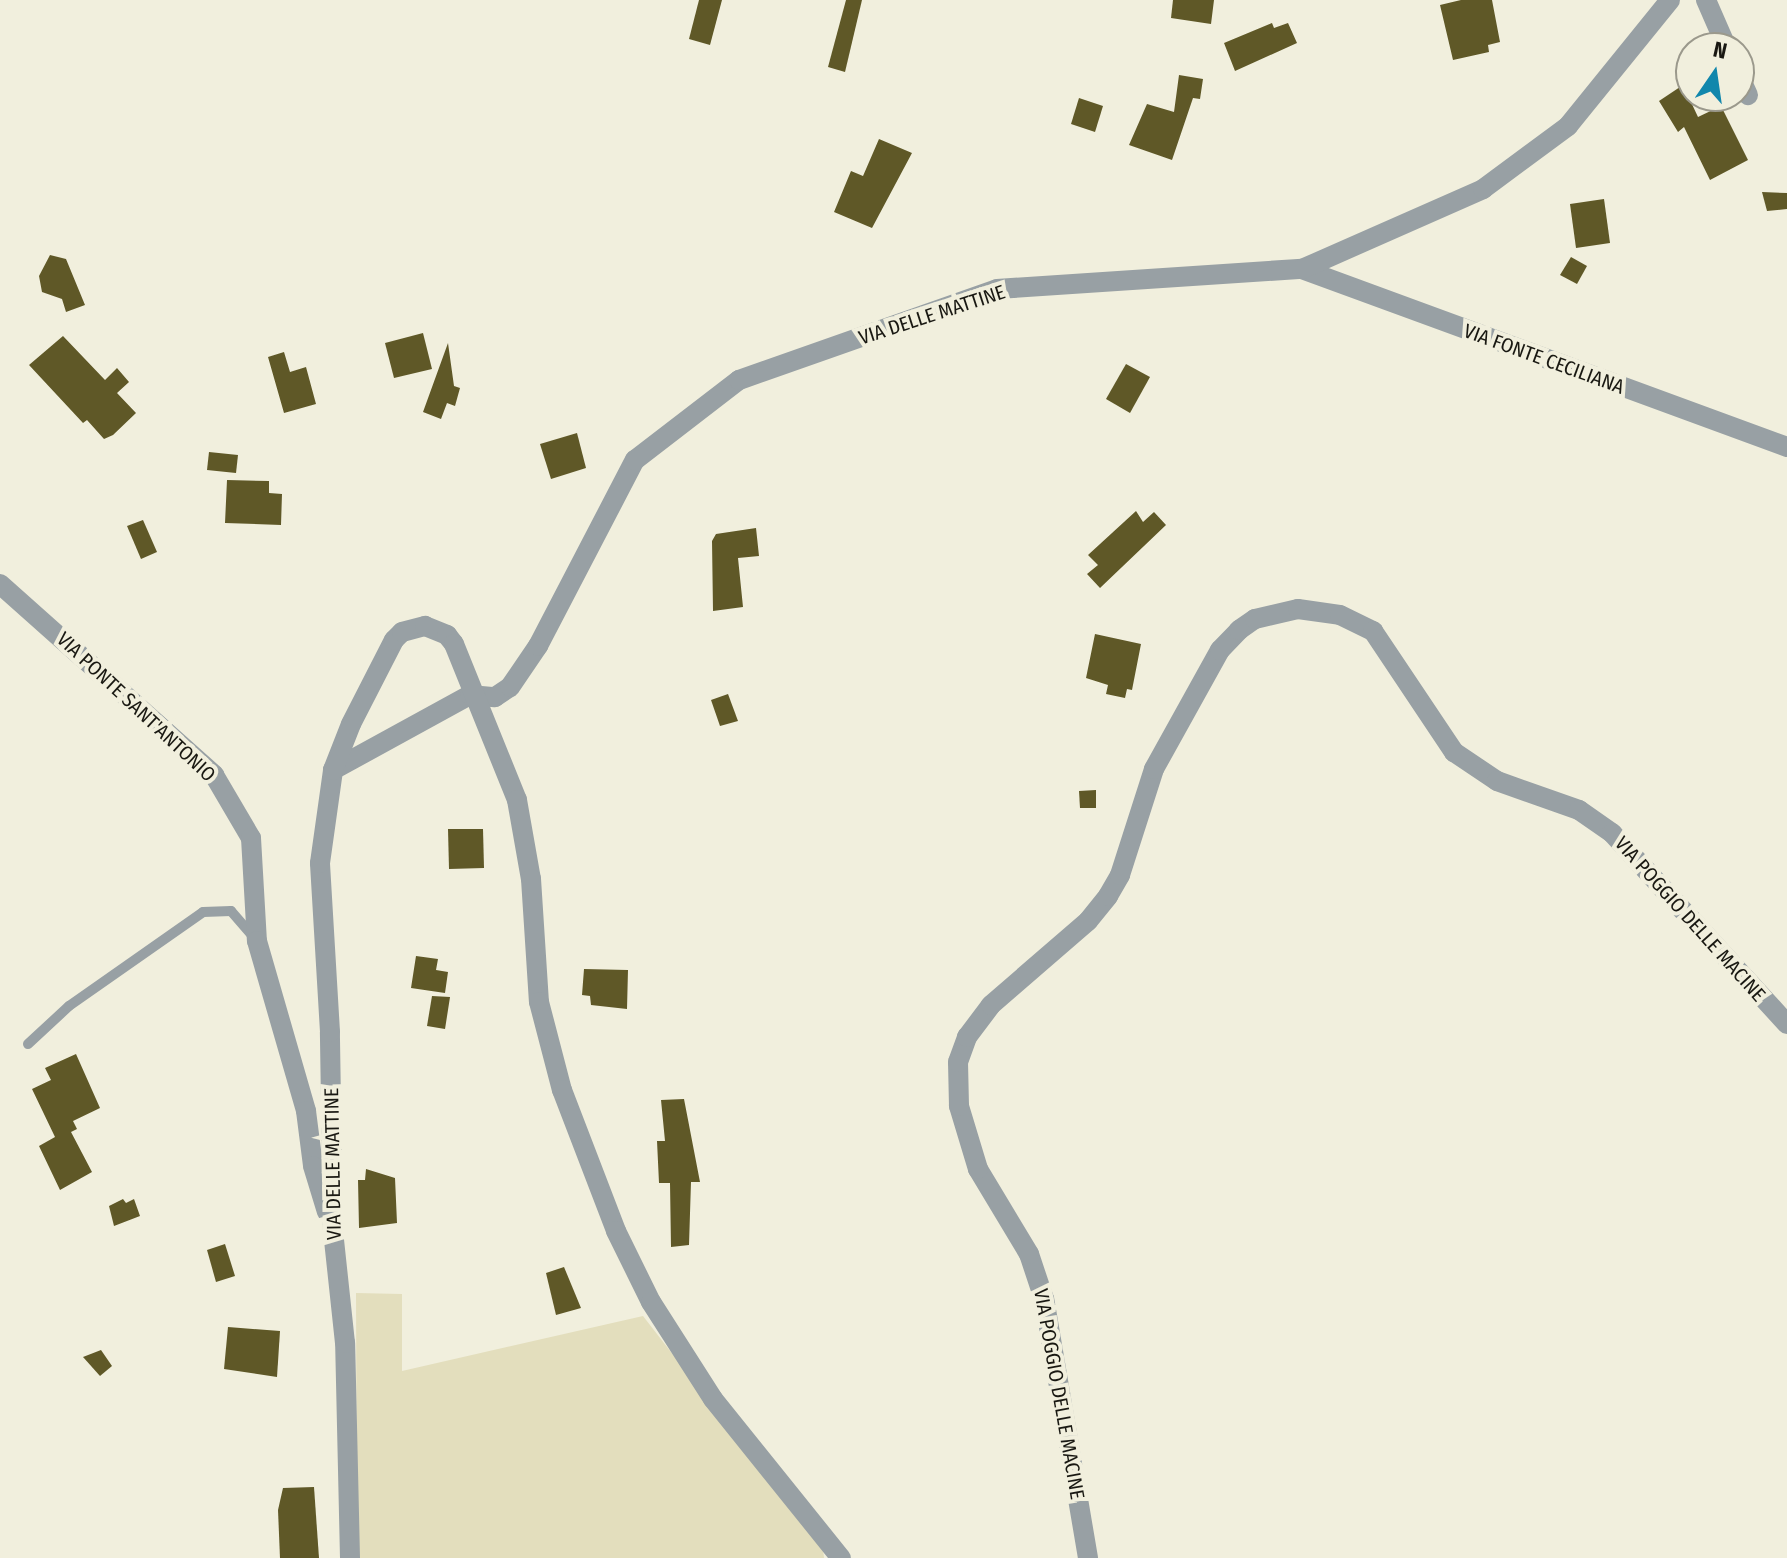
<!DOCTYPE html>
<html>
<head>
<meta charset="utf-8">
<style>
  body { margin:0 }
  #map { position:relative; width:1787px; height:1558px; overflow:hidden; background:#f1efdd; font-family:"Fira Sans Condensed",sans-serif }
  div>[style] { position:absolute }
  [style*='--x'] { left:calc(var(--x)*1px); top:calc(var(--y)*1px); width:calc(var(--w)*1px); rotate:calc(var(--a)*1deg) }
  .green>* { inset:0; background:#e3debd }
  .building>* { inset:0; background:#5f5827 }
  .service>* { height:10px; margin:-5px; padding:0 5px; transform-origin:5px; border-radius:5px; background:#98a0a4 }
  .minor>* { height:20px; margin:-10px; padding:0 10px; transform-origin:10px; border-radius:10px; background:#98a0a4 }
  span { translate:-50% -50%; white-space:nowrap; text-align:center; line-height:1.15; -webkit-text-stroke:8px #f1efdd; paint-order:stroke }
  .street-label { font-size:20px; color:#191812 }
  .north { position:absolute; left:1675px; top:32px; width:80px; height:80px; box-sizing:border-box; background:#f1efdd; border:2px solid #9b998c; border-radius:50%; rotate:13deg; font-size:22px; font-weight:700; line-height:32px; text-align:center; color:#191812 }
  .north::after { content:''; display:block; margin:auto; width:28px; height:36px; background:#1187ac; clip-path:polygon(50% 0,100% 100%,50% 72%,0 100%) }
</style>
</head>
<body>
<div id="map">
  <div class="green">
    <div style="clip-path:polygon(356px 1293px,402px 1294px,402px 1371px,643px 1316px,823px 1548px,824px 1558px,357px 1558px)"></div>
  </div>
  <div class="building">
    <div style="clip-path:polygon(699px 0,722px 0,710px 45px,689px 39px)"></div>
    <div style="clip-path:polygon(846px 0,862px 0,845px 72px,828px 67px)"></div>
    <div style="clip-path:polygon(1173px 0,1214px 0,1211px 24px,1171px 18px)"></div>
    <div style="clip-path:polygon(1461px 0,1492px 0,1500px 42px,1488px 45px,1489px 52px,1453px 60px,1440px 5px)"></div>
    <div style="clip-path:polygon(1272px 23px,1274px 28px,1288px 23px,1297px 43px,1235px 71px,1224px 43px)"></div>
    <div style="clip-path:polygon(1179px 75px,1203px 79px,1200px 99px,1193px 98px,1172px 160px,1129px 145px,1147px 104px,1174px 112px)"></div>
    <div style="clip-path:polygon(1683px 85px,1698px 117px,1721px 106px,1748px 160px,1710px 180px,1684px 127px,1678px 132px,1659px 101px)"></div>
    <div style="clip-path:polygon(1079px 98px,1103px 106px,1095px 132px,1071px 124px)"></div>
    <div style="clip-path:polygon(879px 139px,912px 153px,872px 228px,834px 212px,851px 171px,863px 176px)"></div>
    <div style="clip-path:polygon(1762px 192px,1787px 193px,1787px 209px,1767px 211px)"></div>
    <div style="clip-path:polygon(1604px 199px,1610px 243px,1576px 248px,1570px 204px)"></div>
    <div style="clip-path:polygon(50px 255px,66px 259px,85px 305px,66px 312px,62px 299px,42px 292px,39px 276px)"></div>
    <div style="clip-path:polygon(1571px 257px,1587px 266px,1577px 284px,1560px 275px)"></div>
    <div style="clip-path:polygon(423px 333px,432px 369px,394px 378px,385px 343px)"></div>
    <div style="clip-path:polygon(63px 336px,105px 380px,117px 368px,129px 382px,117px 393px,136px 413px,113px 435px,104px 439px,87px 420px,83px 423px,29px 365px)"></div>
    <div style="clip-path:polygon(448px 343px,454px 386px,460px 388px,455px 406px,447px 403px,441px 419px,423px 412px)"></div>
    <div style="clip-path:polygon(284px 352px,290px 372px,306px 367px,316px 404px,284px 413px,268px 357px)"></div>
    <div style="clip-path:polygon(1126px 364px,1150px 377px,1130px 413px,1106px 399px)"></div>
    <div style="clip-path:polygon(577px 433px,586px 468px,551px 479px,540px 444px)"></div>
    <div style="clip-path:polygon(209px 452px,238px 455px,236px 473px,207px 470px)"></div>
    <div style="clip-path:polygon(227px 480px,269px 481px,269px 493px,282px 494px,281px 525px,225px 523px)"></div>
    <div style="clip-path:polygon(1136px 511px,1143px 522px,1154px 512px,1166px 525px,1100px 588px,1087px 574px,1098px 565px,1088px 555px)"></div>
    <div style="clip-path:polygon(143px 520px,157px 552px,141px 559px,127px 526px)"></div>
    <div style="clip-path:polygon(756px 528px,759px 556px,738px 558px,743px 607px,713px 611px,712px 541px,716px 534px)"></div>
    <div style="clip-path:polygon(1095px 634px,1141px 644px,1132px 690px,1127px 689px,1125px 698px,1106px 694px,1108px 685px,1086px 678px)"></div>
    <div style="clip-path:polygon(728px 694px,738px 721px,720px 726px,711px 700px)"></div>
    <div style="clip-path:polygon(1096px 790px,1096px 808px,1080px 808px,1079px 791px)"></div>
    <div style="clip-path:polygon(448px 829px,483px 829px,484px 868px,449px 869px)"></div>
    <div style="clip-path:polygon(416px 956px,438px 959px,436px 970px,448px 972px,445px 993px,411px 988px)"></div>
    <div style="clip-path:polygon(584px 969px,628px 970px,627px 1009px,591px 1005px,590px 996px,582px 995px)"></div>
    <div style="clip-path:polygon(432px 996px,450px 997px,445px 1029px,427px 1026px)"></div>
    <div style="clip-path:polygon(76px 1054px,100px 1108px,73px 1121px,77px 1129px,71px 1132px,92px 1172px,60px 1190px,39px 1146px,55px 1137px,32px 1089px,51px 1080px,45px 1068px)"></div>
    <div style="clip-path:polygon(684px 1099px,700px 1182px,691px 1182px,689px 1245px,671px 1247px,670px 1183px,659px 1183px,657px 1141px,665px 1141px,661px 1100px)"></div>
    <div style="clip-path:polygon(366px 1169px,395px 1178px,397px 1223px,359px 1228px,358px 1180px,365px 1180px)"></div>
    <div style="clip-path:polygon(123px 1199px,126px 1203px,134px 1199px,140px 1216px,114px 1226px,109px 1206px)"></div>
    <div style="clip-path:polygon(225px 1244px,235px 1276px,216px 1282px,207px 1250px)"></div>
    <div style="clip-path:polygon(564px 1267px,581px 1308px,556px 1315px,546px 1273px)"></div>
    <div style="clip-path:polygon(228px 1327px,280px 1331px,277px 1377px,224px 1369px)"></div>
    <div style="clip-path:polygon(101px 1350px,112px 1366px,100px 1376px,83px 1357px)"></div>
    <div style="clip-path:polygon(314px 1487px,319px 1558px,280px 1558px,278px 1510px,283px 1488px)"></div>
  </div>
  <div class="service">
    <div style="--x:28;--y:1044;--w:56;--a:-42.8"></div>
    <div style="--x:69;--y:1006;--w:164;--a:-35"></div>
    <div style="--x:203;--y:912;--w:28;--a:-2"></div>
    <div style="--x:231;--y:911;--w:33;--a:49"></div>
  </div>
  <div class="minor">
    <div style="--x:1706;--y:0;--w:52;--a:66.4"></div>
    <div style="--x:1739;--y:75;--w:22;--a:66"></div>
    <div style="--x:1302;--y:269;--w:517;--a:20.15"></div>
    <div style="--x:0;--y:584;--w:287;--a:41.7"></div>
    <div style="--x:214;--y:775;--w:73;--a:59.6"></div>
    <div style="--x:251;--y:838;--w:103;--a:86.7"></div>
    <div style="--x:257;--y:941;--w:177;--a:73.9"></div>
    <div style="--x:306;--y:1111;--w:55;--a:82.7"></div>
    <div style="--x:313;--y:1166;--w:48;--a:73.1"></div>
    <div style="--x:333;--y:770;--w:156;--a:-28.7"></div>
    <div style="--x:470;--y:695;--w:25;--a:5"></div>
    <div style="--x:495;--y:697;--w:18;--a:-34"></div>
    <div style="--x:510;--y:687;--w:50;--a:-55.7"></div>
    <div style="--x:538;--y:646;--w:210;--a:-62.5"></div>
    <div style="--x:635;--y:460;--w:131;--a:-37.6"></div>
    <div style="--x:739;--y:380;--w:274;--a:-19.4"></div>
    <div style="--x:997;--y:289;--w:306;--a:-3.8"></div>
    <div style="--x:1302;--y:269;--w:198;--a:-23.8"></div>
    <div style="--x:1483;--y:189;--w:106;--a:-36.5"></div>
    <div style="--x:1568;--y:126;--w:162;--a:-51"></div>
    <div style="--x:350;--y:1558;--w:215;--a:-91.3"></div>
    <div style="--x:345;--y:1343;--w:113;--a:-96.1"></div>
    <div style="--x:333;--y:1231;--w:199;--a:-90.9"></div>
    <div style="--x:330;--y:1032;--w:169;--a:-93.4"></div>
    <div style="--x:320;--y:863;--w:94;--a:-82"></div>
    <div style="--x:333;--y:770;--w:49;--a:-68.6"></div>
    <div style="--x:351;--y:724;--w:94;--a:-62.9"></div>
    <div style="--x:394;--y:640;--w:11;--a:-45"></div>
    <div style="--x:402;--y:632;--w:24;--a:-15"></div>
    <div style="--x:425;--y:626;--w:24;--a:22"></div>
    <div style="--x:447;--y:635;--w:11;--a:52"></div>
    <div style="--x:454;--y:644;--w:168;--a:68"></div>
    <div style="--x:517;--y:800;--w:80;--a:80"></div>
    <div style="--x:531;--y:879;--w:123;--a:86.3"></div>
    <div style="--x:539;--y:1002;--w:91;--a:75.4"></div>
    <div style="--x:562;--y:1090;--w:151;--a:69"></div>
    <div style="--x:616;--y:1231;--w:79;--a:63.8"></div>
    <div style="--x:651;--y:1302;--w:115;--a:57.4"></div>
    <div style="--x:713;--y:1399;--w:204;--a:51.2"></div>
    <div style="--x:1088;--y:1558;--w:263;--a:-99.6"></div>
    <div style="--x:1044;--y:1299;--w:47;--a:-108.4"></div>
    <div style="--x:1029;--y:1254;--w:99;--a:-121"></div>
    <div style="--x:978;--y:1169;--w:66;--a:-106.8"></div>
    <div style="--x:959;--y:1106;--w:44;--a:-91.3"></div>
    <div style="--x:958;--y:1062;--w:27;--a:-70"></div>
    <div style="--x:967;--y:1037;--w:40;--a:-53"></div>
    <div style="--x:991;--y:1005;--w:128;--a:-40.9"></div>
    <div style="--x:1088;--y:921;--w:32;--a:-51"></div>
    <div style="--x:1108;--y:896;--w:24;--a:-60"></div>
    <div style="--x:1120;--y:875;--w:111;--a:-72.2"></div>
    <div style="--x:1154;--y:769;--w:136;--a:-61"></div>
    <div style="--x:1220;--y:650;--w:28;--a:-46"></div>
    <div style="--x:1239;--y:630;--w:19;--a:-35"></div>
    <div style="--x:1255;--y:619;--w:44;--a:-13.1"></div>
    <div style="--x:1298;--y:609;--w:42;--a:8.1"></div>
    <div style="--x:1340;--y:615;--w:37;--a:26"></div>
    <div style="--x:1373;--y:631;--w:146;--a:56.2"></div>
    <div style="--x:1454;--y:752;--w:52;--a:34"></div>
    <div style="--x:1497;--y:781;--w:87;--a:19.5"></div>
    <div style="--x:1579;--y:810;--w:40;--a:34.9"></div>
    <div style="--x:1612;--y:833;--w:259;--a:47.5"></div>
  </div>
  <div class="street-label">
    <span style="left:932px;top:315px;rotate:-18deg">VIA DELLE MATTINE</span>
    <span style="left:1544px;top:359px;rotate:20deg">VIA FONTE CECILIANA</span>
    <span style="left:136px;top:707px;rotate:43deg">VIA PONTE SANT'ANTONIO</span>
    <span style="left:1690px;top:919px;rotate:48deg">VIA POGGIO DELLE MACINE</span>
    <span style="left:333px;top:1164px;rotate:-91deg">VIA DELLE MATTINE</span>
    <span style="left:1059px;top:1394px;rotate:80deg">VIA POGGIO DELLE MACINE</span>
  </div>
  <div class="north">N</div>
</div>
</body>
</html>
